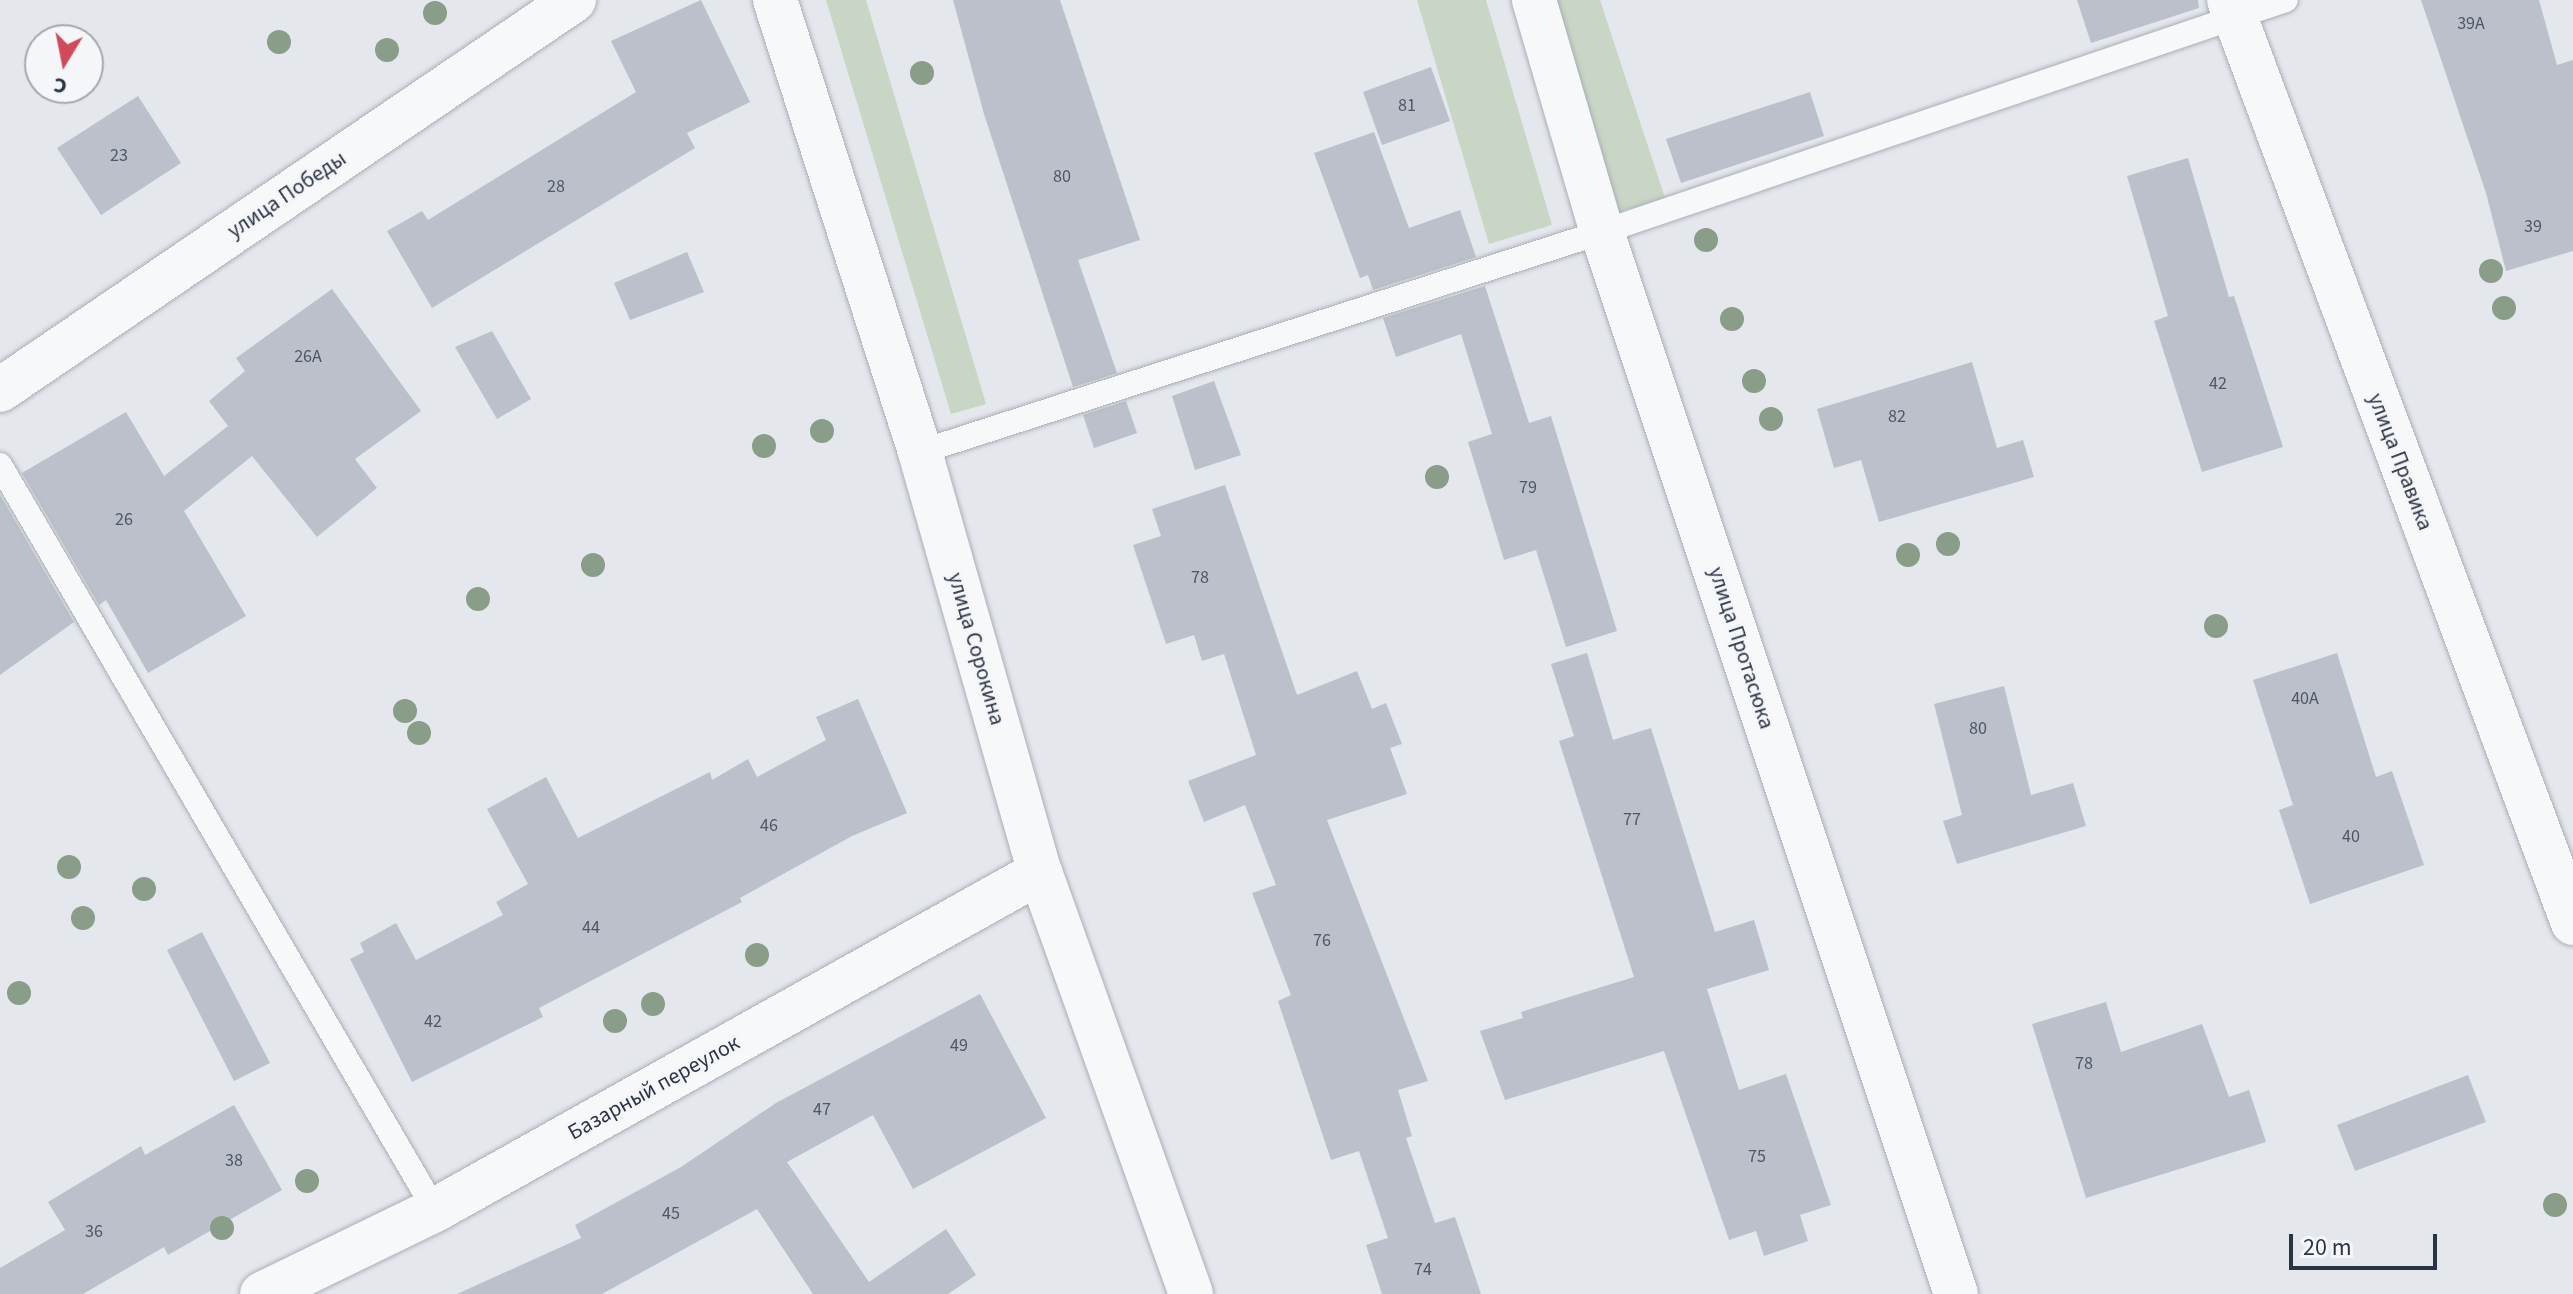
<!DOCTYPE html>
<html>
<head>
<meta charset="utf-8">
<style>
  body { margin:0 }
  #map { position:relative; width:2573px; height:1294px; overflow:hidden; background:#e4e7ec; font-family:"Source Sans 3",sans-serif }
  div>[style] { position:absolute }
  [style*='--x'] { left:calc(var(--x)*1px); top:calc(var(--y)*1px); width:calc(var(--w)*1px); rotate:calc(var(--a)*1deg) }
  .green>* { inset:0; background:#c9d6c5 }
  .building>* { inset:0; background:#bbc0ca }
  .roads { filter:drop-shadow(0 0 2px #a9aeb7) drop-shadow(0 0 2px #a9aeb7) }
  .service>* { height:24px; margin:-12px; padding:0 12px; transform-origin:12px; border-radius:12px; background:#f7f8fa }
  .minor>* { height:44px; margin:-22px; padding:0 22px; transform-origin:22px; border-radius:22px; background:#f7f8fa }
  .trees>* { width:24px; height:24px; margin:-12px; border-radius:50%; background:#899d89 }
  span { translate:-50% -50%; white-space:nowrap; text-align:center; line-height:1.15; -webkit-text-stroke:6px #f4f6f9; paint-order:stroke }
  .number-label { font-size:18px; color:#4f5766 }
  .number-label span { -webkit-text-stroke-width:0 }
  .street-label { font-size:22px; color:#2b3445 }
  .north { position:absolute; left:24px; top:24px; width:80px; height:80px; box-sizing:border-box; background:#f4f6f9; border:2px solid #a4a8b1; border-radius:50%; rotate:190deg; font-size:22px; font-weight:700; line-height:32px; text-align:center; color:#2b3445 }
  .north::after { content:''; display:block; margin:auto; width:28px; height:36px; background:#d1495b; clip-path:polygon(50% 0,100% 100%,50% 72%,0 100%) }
  .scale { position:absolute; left:2289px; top:1234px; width:148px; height:36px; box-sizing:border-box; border:4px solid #2b3445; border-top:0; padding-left:10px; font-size:24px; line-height:28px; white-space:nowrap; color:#2b3445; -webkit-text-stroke:6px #f4f6f9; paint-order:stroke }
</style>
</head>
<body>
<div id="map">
  <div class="green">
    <div style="clip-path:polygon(826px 0,866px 0,986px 404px,951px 414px)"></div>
    <div style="clip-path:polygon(1417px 0,1486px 0,1552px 225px,1489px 244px)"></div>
    <div style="clip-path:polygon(1550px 0,1600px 0,1665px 198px,1618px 212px)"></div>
  </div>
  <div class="building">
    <div style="clip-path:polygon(701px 0,750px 102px,687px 133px,695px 148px,432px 308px,387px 231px,422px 211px,428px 220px,636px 92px,611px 41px)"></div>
    <div style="clip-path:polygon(953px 0,1060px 0,1140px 240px,1078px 260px,1117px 373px,1073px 387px,984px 114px)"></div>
    <div style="clip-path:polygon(2077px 0,2198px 0,2199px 8px,2091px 43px)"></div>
    <div style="clip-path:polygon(2421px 0,2539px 0,2557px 65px,2573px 60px,2573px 251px,2506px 271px,2486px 193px)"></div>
    <div style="clip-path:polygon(1431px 67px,1450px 121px,1382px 145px,1363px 92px)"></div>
    <div style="clip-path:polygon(1810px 92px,1824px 136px,1681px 183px,1666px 139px)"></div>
    <div style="clip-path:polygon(138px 96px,181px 163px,101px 215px,57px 148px)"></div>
    <div style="clip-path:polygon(1374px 132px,1409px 228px,1460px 210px,1476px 257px,1373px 290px,1368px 275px,1360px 278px,1314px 153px)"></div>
    <div style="clip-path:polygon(2188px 158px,2229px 297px,2234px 296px,2283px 447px,2202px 472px,2154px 321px,2168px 316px,2127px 176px)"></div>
    <div style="clip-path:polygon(687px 252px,704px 292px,630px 320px,614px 283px)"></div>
    <div style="clip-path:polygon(1485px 286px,1529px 423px,1551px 416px,1617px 631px,1566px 647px,1536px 550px,1504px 560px,1468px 442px,1492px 434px,1461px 334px,1396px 357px,1383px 318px)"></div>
    <div style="clip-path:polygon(332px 289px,421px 411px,355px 459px,377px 488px,317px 537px,252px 456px,184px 511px,246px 616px,148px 673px,106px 600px,99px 605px,22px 473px,126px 412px,164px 476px,228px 426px,209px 401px,245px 371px,236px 358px)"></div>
    <div style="clip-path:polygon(492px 331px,531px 399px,497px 419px,455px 347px)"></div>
    <div style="clip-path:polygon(1972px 362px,1997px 448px,2023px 440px,2034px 477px,1879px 522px,1861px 460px,1834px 468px,1817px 409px)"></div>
    <div style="clip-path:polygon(1214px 381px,1241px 455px,1195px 470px,1172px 396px)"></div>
    <div style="clip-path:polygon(1126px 401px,1137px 433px,1094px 448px,1083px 415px)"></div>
    <div style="clip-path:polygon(1225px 485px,1297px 695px,1357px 671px,1372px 709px,1386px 703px,1402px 744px,1390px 748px,1407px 794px,1327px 820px,1428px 1081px,1398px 1090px,1412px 1136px,1406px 1138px,1435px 1223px,1455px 1217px,1481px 1294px,1382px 1294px,1366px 1245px,1388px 1238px,1359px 1151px,1331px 1160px,1278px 1001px,1291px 995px,1252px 893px,1276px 885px,1245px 805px,1204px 822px,1188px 781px,1256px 755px,1224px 654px,1202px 661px,1194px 635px,1166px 644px,1133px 545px,1161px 536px,1152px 509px)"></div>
    <div style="clip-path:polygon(0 495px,74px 622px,0 675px)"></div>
    <div style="clip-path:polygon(1587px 653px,1613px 740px,1651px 728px,1715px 932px,1754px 920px,1769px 970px,1707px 989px,1739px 1090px,1786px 1074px,1831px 1205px,1800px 1215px,1808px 1241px,1764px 1256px,1756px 1231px,1729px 1240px,1664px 1051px,1505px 1100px,1480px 1031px,1523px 1018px,1521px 1012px,1634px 977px,1559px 741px,1574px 736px,1551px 664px)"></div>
    <div style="clip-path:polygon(2337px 653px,2376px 777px,2392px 771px,2424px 865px,2310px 904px,2279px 810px,2293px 805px,2253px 680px)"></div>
    <div style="clip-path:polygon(2004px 686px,2031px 795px,2073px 783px,2086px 826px,1957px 864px,1943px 821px,1962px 815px,1934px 704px)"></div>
    <div style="clip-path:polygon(858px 699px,907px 813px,852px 836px,740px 898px,742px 902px,539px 1008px,543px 1017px,412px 1082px,350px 959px,364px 952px,360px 943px,396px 923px,416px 960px,503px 915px,496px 902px,528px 884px,487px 809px,546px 777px,578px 838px,710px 772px,712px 780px,748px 759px,757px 777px,826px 740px,816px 717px)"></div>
    <div style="clip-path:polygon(202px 932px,270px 1063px,234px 1081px,167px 950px)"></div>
    <div style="clip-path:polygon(980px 994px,1046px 1118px,913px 1189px,873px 1115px,787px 1162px,869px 1282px,946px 1229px,976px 1275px,948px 1294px,813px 1294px,757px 1209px,602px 1294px,457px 1294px,581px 1238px,575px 1225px,681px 1167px,776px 1103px)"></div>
    <div style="clip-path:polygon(2106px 1002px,2121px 1052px,2202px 1024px,2229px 1097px,2249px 1090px,2266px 1142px,2086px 1198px,2032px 1024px)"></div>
    <div style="clip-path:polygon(2468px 1075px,2486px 1122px,2355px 1171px,2337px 1125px)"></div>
    <div style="clip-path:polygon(234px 1105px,282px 1190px,168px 1255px,164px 1247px,83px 1294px,0 1294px,0 1268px,65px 1230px,48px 1202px,141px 1146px,145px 1155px)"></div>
  </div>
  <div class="roads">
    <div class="service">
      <div style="--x:920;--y:452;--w:717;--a:-17.88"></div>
      <div style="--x:1602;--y:232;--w:722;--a:-18.74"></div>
      <div style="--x:0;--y:465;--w:863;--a:59.72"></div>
    </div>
    <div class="minor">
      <div style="--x:775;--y:0;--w:475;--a:72.2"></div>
      <div style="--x:920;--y:452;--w:437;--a:74.1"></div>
      <div style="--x:1040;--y:872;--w:448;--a:70.3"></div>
      <div style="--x:1534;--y:0;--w:242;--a:73.7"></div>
      <div style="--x:1602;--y:232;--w:1119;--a:71.57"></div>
      <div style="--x:2229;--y:0;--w:985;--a:69.56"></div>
      <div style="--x:0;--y:390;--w:694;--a:-34.19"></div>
      <div style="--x:262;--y:1294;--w:192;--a:-25.9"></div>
      <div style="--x:435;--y:1210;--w:693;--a:-29.19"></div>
    </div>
  </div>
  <div class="trees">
    <div style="left:435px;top:13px"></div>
    <div style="left:279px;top:42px"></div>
    <div style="left:387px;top:50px"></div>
    <div style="left:922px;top:73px"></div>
    <div style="left:1706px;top:240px"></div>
    <div style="left:2491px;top:271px"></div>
    <div style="left:2504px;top:308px"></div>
    <div style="left:1732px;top:319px"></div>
    <div style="left:1754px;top:381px"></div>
    <div style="left:1771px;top:419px"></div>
    <div style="left:822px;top:431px"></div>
    <div style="left:764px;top:446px"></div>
    <div style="left:1437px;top:477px"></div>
    <div style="left:1948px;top:544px"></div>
    <div style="left:1908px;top:555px"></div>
    <div style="left:593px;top:565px"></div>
    <div style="left:478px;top:599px"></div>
    <div style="left:2216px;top:626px"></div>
    <div style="left:405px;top:711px"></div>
    <div style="left:419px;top:733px"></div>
    <div style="left:69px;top:867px"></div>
    <div style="left:144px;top:889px"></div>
    <div style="left:83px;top:918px"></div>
    <div style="left:757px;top:955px"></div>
    <div style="left:19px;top:993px"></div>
    <div style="left:653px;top:1004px"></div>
    <div style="left:615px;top:1021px"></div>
    <div style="left:307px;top:1181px"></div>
    <div style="left:2555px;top:1205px"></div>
    <div style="left:222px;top:1228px"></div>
  </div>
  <div class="number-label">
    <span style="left:2471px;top:24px">39А</span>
    <span style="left:1407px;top:106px">81</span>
    <span style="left:119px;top:156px">23</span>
    <span style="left:1062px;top:177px">80</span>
    <span style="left:556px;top:187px">28</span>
    <span style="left:2533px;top:227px">39</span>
    <span style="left:308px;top:357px">26А</span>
    <span style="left:2218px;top:384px">42</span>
    <span style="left:1897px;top:417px">82</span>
    <span style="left:1528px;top:488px">79</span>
    <span style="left:124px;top:520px">26</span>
    <span style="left:1200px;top:578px">78</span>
    <span style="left:2305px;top:699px">40А</span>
    <span style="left:1978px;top:729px">80</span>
    <span style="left:1632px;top:820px">77</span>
    <span style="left:769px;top:826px">46</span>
    <span style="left:2351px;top:837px">40</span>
    <span style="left:591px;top:928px">44</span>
    <span style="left:1322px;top:941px">76</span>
    <span style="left:433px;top:1022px">42</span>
    <span style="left:959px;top:1046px">49</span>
    <span style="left:2084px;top:1064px">78</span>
    <span style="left:822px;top:1110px">47</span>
    <span style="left:1757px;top:1157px">75</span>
    <span style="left:234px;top:1161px">38</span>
    <span style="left:671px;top:1214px">45</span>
    <span style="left:94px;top:1232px">36</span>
    <span style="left:1423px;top:1270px">74</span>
  </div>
  <div class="street-label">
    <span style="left:287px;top:195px;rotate:-34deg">улица Победы</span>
    <span style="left:2400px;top:462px;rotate:69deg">улица Правика</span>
    <span style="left:1741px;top:648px;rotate:72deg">улица Протасюка</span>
    <span style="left:976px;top:649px;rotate:74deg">улица Сорокина</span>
    <span style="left:654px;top:1088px;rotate:-29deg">Базарный переулок</span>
  </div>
  <div class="north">С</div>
  <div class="scale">20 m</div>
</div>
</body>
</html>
